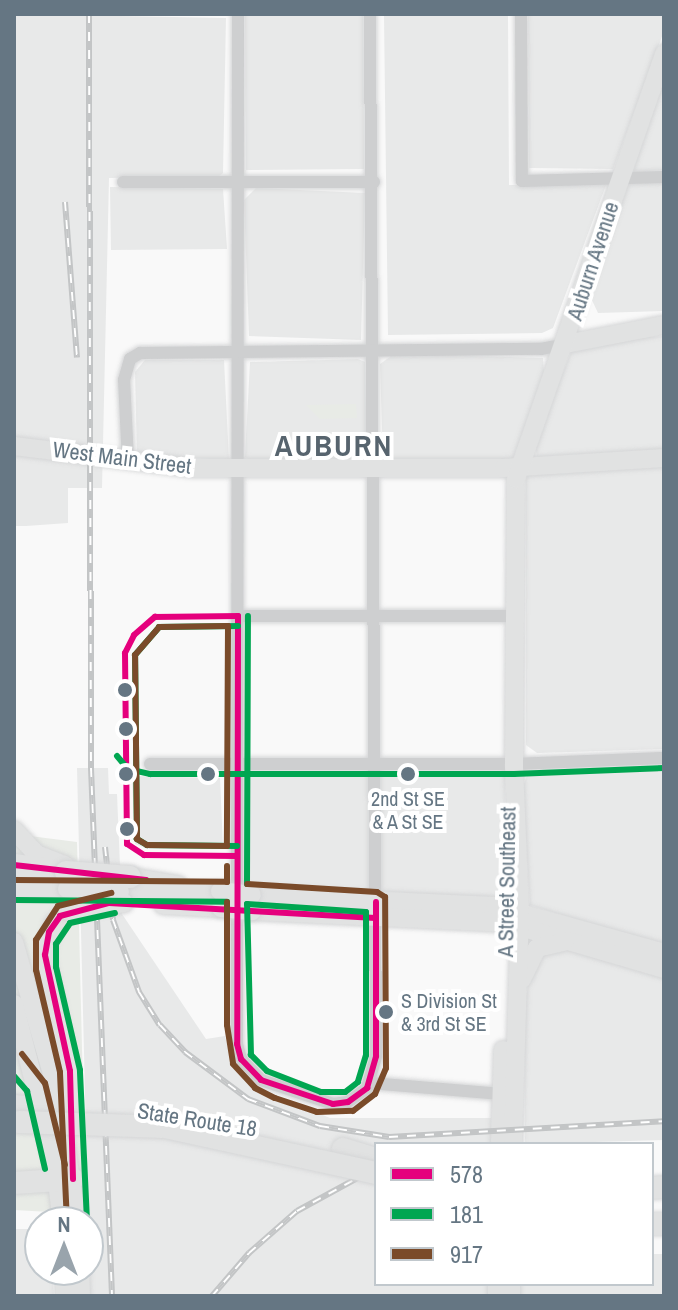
<!DOCTYPE html>
<html>
<head>
<meta charset="utf-8">
<style>
  body { margin:0 }
  #map { position:relative; width:678px; height:1310px; overflow:hidden; background:#f9f9f9; font-family:"Archivo Narrow",sans-serif }
  div>[style] { position:absolute }
  [style*='--x'] { left:calc(var(--x)*1px); top:calc(var(--y)*1px); width:calc(var(--w)*1px); rotate:calc(var(--a)*1deg) }
  .built>* { inset:0; background:#e8e9e9 }
  .green>* { inset:0; background:#e8ebe6 }
  .roads { filter:drop-shadow(0 0 2px #d5d6d7) drop-shadow(0 0 2px #d5d6d7) }
  .street>* { height:12px; margin:-6px; padding:0 6px; transform-origin:6px; border-radius:6px; background:#cecfd0 }
  .secondary>* { height:18px; margin:-9px; padding:0 9px; transform-origin:9px; border-radius:9px; background:#e1e2e2 }
  .highway>* { height:22px; margin:-11px; padding:0 11px; transform-origin:11px; border-radius:11px; background:#e1e2e2 }
  .rail>* { height:6px; margin-top:-3px; transform-origin:0; background:repeating-linear-gradient(90deg,#fff 0 9px,#c3c5c6 0 18px); box-sizing:border-box; border-block:2px solid #c3c5c6 }
  .bridges { filter:drop-shadow(0 0 2px #d5d6d7) drop-shadow(0 0 2px #d5d6d7) }
  .secondary-bridge>* { height:18px; margin:-9px; padding:0 9px; transform-origin:9px; border-radius:9px; background:#e1e2e2 }
  .highway-bridge>* { height:22px; margin:-11px; padding:0 11px; transform-origin:11px; border-radius:11px; background:#e1e2e2 }
  .bus-1>* { height:6px; margin:-3px; padding:0 3px; transform-origin:3px; border-radius:3px; background:#e5007d }
  .bus-2>* { height:6px; margin:-3px; padding:0 3px; transform-origin:3px; border-radius:3px; background:#00a651 }
  .bus-3>* { height:6px; margin:-3px; padding:0 3px; transform-origin:3px; border-radius:3px; background:#7a4b2a }
  .dots>* { width:22px; height:22px; translate:-50% -50%; box-sizing:border-box; border:4px solid #fff; border-radius:50% }
  span { translate:-50% -50%; white-space:nowrap; text-align:center; line-height:1.15; -webkit-text-stroke:8px #fff; paint-order:stroke }
  .bus-label { font-size:20px; color:#657683 }
  .left { translate:0 -50%; text-align:left }
  .street-label { font-size:22px; color:#657683 }
  .district-label { font-size:30px; color:#57646e; font-weight:700; letter-spacing:2px }
  .frame { position:absolute; inset:0; border:16px solid #657683; pointer-events:none }
  .legend { position:absolute; left:374px; top:1142px; width:280px; height:144px; box-sizing:border-box; background:#fff; border:2px solid #c1c8cd; margin:0; padding:10px 14px; list-style:none; font-size:24px; color:#657683 }
  .legend li { display:flex; align-items:center; gap:16px; height:40px }
  .legend b { width:40px; border:2px solid #c1c8cd }
  .north { position:absolute; left:24px; top:1206px; width:80px; height:80px; box-sizing:border-box; background:#fff; border:2px solid #c1c8cd; border-radius:50%; rotate:0deg; font-size:22px; font-weight:700; line-height:32px; text-align:center; color:#657683 }
  .north::after { content:''; display:block; margin:auto; width:28px; height:36px; background:#99a4ac; clip-path:polygon(50% 0,100% 100%,50% 72%,0 100%) }
</style>
</head>
<body>
<div id="map">
  <div class="built">
    <div style="clip-path:polygon(14px 14px,226px 18px,223px 173px,218px 177px,109px 178px,102px 488px,68px 488px,68px 523px,26px 526px,14px 526px)"></div>
    <div style="clip-path:polygon(245px 14px,363px 14px,364px 169px,246px 170px)"></div>
    <div style="clip-path:polygon(508px 14px,509px 185px,606px 185px,553px 328px,542px 333px,388px 335px,384px 16px)"></div>
    <div style="clip-path:polygon(528px 14px,664px 14px,664px 31px,613px 169px,529px 168px)"></div>
    <div style="clip-path:polygon(664px 75px,664px 170px,635px 172px,632px 169px)"></div>
    <div style="clip-path:polygon(664px 182px,664px 311px,598px 313px,591px 298px,619px 195px,627px 184px)"></div>
    <div style="clip-path:polygon(110px 187px,223px 189px,227px 249px,111px 250px)"></div>
    <div style="clip-path:polygon(256px 188px,365px 193px,361px 340px,249px 336px,244px 200px)"></div>
    <div style="clip-path:polygon(664px 336px,664px 454px,537px 457px,535px 444px,571px 352px,604px 340px)"></div>
    <div style="clip-path:polygon(394px 354px,543px 358px,544px 372px,514px 457px,510px 462px,383px 460px,380px 364px)"></div>
    <div style="clip-path:polygon(358px 359px,365px 362px,367px 458px,252px 462px,245px 457px,250px 362px)"></div>
    <div style="clip-path:polygon(145px 360px,224px 360px,229px 460px,137px 455px,135px 372px)"></div>
    <div style="clip-path:polygon(664px 464px,664px 749px,537px 753px,526px 745px,526px 475px)"></div>
    <div style="clip-path:polygon(664px 767px,664px 947px,530px 905px,523px 787px,527px 775px)"></div>
    <div style="clip-path:polygon(77px 768px,108px 768px,109px 794px,117px 794px,122px 914px,206px 1039px,225px 1036px,233px 1068px,248px 1084px,330px 1118px,491px 1118px,491px 1144px,376px 1144px,376px 1284px,490px 1284px,489px 1296px,90px 1296px)"></div>
    <div style="clip-path:polygon(249px 771px,505px 771px,504px 896px,497px 900px,247px 881px)"></div>
    <div style="clip-path:polygon(132px 776px,220px 778px,223px 848px,148px 849px,135px 844px)"></div>
    <div style="clip-path:polygon(564px 946px,664px 975px,664px 1140px,525px 1144px,524px 1007px,532px 966px,534px 959px)"></div>
    <div style="clip-path:polygon(14px 1229px,40px 1229px,40px 1270px,52px 1270px,54px 1296px,14px 1296px)"></div>
    <div style="clip-path:polygon(652px 1254px,664px 1254px,664px 1296px,516px 1296px,516px 1284px,652px 1284px)"></div>
  </div>
  <div class="green">
    <div style="clip-path:polygon(356px 404px,357px 418px,320px 419px,306px 405px)"></div>
    <div style="clip-path:polygon(14px 834px,77px 842px,86px 1214px,14px 1210px)"></div>
  </div>
  <div class="roads">
    <div class="street">
      <div style="--x:238;--y:14;--w:1030;--a:90.06"></div>
      <div style="--x:237;--y:1044;--w:16;--a:75"></div>
      <div style="--x:241;--y:1059;--w:29;--a:46"></div>
      <div style="--x:261;--y:1080;--w:76;--a:18.4"></div>
      <div style="--x:333;--y:1104;--w:15;--a:-8"></div>
      <div style="--x:348;--y:1102;--w:24;--a:-36"></div>
      <div style="--x:367;--y:1088;--w:33;--a:-74"></div>
      <div style="--x:376;--y:1056;--w:1042;--a:-90.33"></div>
      <div style="--x:521;--y:14;--w:167;--a:89.7"></div>
      <div style="--x:522;--y:181;--w:142;--a:-1.6"></div>
      <div style="--x:123;--y:182;--w:251;--a:0"></div>
      <div style="--x:128;--y:461;--w:81;--a:-92.8"></div>
      <div style="--x:124;--y:380;--w:22;--a:-74"></div>
      <div style="--x:130;--y:359;--w:12;--a:-31"></div>
      <div style="--x:140;--y:353;--w:401;--a:-0.6"></div>
      <div style="--x:541;--y:349;--w:25;--a:-11"></div>
      <div style="--x:238;--y:616;--w:276;--a:0"></div>
      <div style="--x:150;--y:764;--w:364;--a:0"></div>
      <div style="--x:514;--y:764;--w:150;--a:-2.3"></div>
      <div style="--x:370;--y:1083;--w:132;--a:4.8"></div>
    </div>
    <div class="secondary">
      <div style="--x:566;--y:344;--w:100;--a:-11"></div>
      <div style="--x:14;--y:446;--w:179;--a:7"></div>
      <div style="--x:192;--y:468;--w:312;--a:0"></div>
      <div style="--x:504;--y:468;--w:160;--a:-3.6"></div>
      <div style="--x:14;--y:830;--w:33;--a:47"></div>
      <div style="--x:36;--y:854;--w:31;--a:21"></div>
      <div style="--x:130;--y:877;--w:49;--a:9.5"></div>
      <div style="--x:14;--y:890;--w:53;--a:-1.1"></div>
      <div style="--x:123;--y:893;--w:97;--a:-1.2"></div>
      <div style="--x:252;--y:895;--w:243;--a:2.6"></div>
      <div style="--x:495;--y:906;--w:175;--a:15.5"></div>
      <div style="--x:163;--y:905;--w:58;--a:3"></div>
      <div style="--x:68;--y:911;--w:18;--a:139"></div>
      <div style="--x:54;--y:923;--w:33;--a:106"></div>
      <div style="--x:45;--y:955;--w:119;--a:77.8"></div>
      <div style="--x:70;--y:1071;--w:46;--a:88.8"></div>
      <div style="--x:252;--y:911;--w:255;--a:2.7"></div>
      <div style="--x:507;--y:923;--w:164;--a:16.3"></div>
      <div style="--x:14;--y:942;--w:162;--a:73.9"></div>
      <div style="--x:59;--y:1098;--w:125;--a:81.7"></div>
      <div style="--x:522;--y:979;--w:34;--a:-64"></div>
      <div style="--x:537;--y:948;--w:28;--a:-13"></div>
      <div style="--x:14;--y:1004;--w:161;--a:75.6"></div>
      <div style="--x:54;--y:1160;--w:63;--a:82.6"></div>
      <div style="--x:500;--y:1144;--w:94;--a:-88.2"></div>
      <div style="--x:513;--y:1144;--w:234;--a:-88.3"></div>
      <div style="--x:520;--y:910;--w:146;--a:-92.4"></div>
      <div style="--x:514;--y:764;--w:285;--a:-89.6"></div>
      <div style="--x:516;--y:479;--w:451;--a:-70.8"></div>
      <div style="--x:64;--y:1270;--w:26;--a:88"></div>
      <div style="--x:80;--y:1270;--w:26;--a:88"></div>
      <div style="--x:497;--y:1284;--w:12;--a:90"></div>
      <div style="--x:511;--y:1296;--w:12;--a:-90"></div>
    </div>
    <div class="highway">
      <div style="--x:14;--y:865;--w:52;--a:7.7"></div>
      <div style="--x:14;--y:1106;--w:11;--a:5"></div>
      <div style="--x:343;--y:1149;--w:34;--a:17"></div>
      <div style="--x:14;--y:1183;--w:59;--a:-3.9"></div>
      <div style="--x:652;--y:1188;--w:12;--a:-5"></div>
      <div style="--x:652;--y:1224;--w:12;--a:0"></div>
    </div>
  </div>
  <div class="rail">
    <div style="--x:89;--y:14;--w:754;--a:89.85"></div>
    <div style="--x:91;--y:768;--w:528;--a:87.72"></div>
    <div style="--x:65;--y:202;--w:156;--a:85.6"></div>
    <div style="--x:105;--y:847;--w:73;--a:83.7"></div>
    <div style="--x:113;--y:920;--w:77;--a:70.1"></div>
    <div style="--x:139;--y:992;--w:39;--a:58"></div>
    <div style="--x:160;--y:1025;--w:37;--a:47"></div>
    <div style="--x:185;--y:1052;--w:79;--a:36.7"></div>
    <div style="--x:248;--y:1099;--w:77;--a:20.6"></div>
    <div style="--x:320;--y:1126;--w:70;--a:9.1"></div>
    <div style="--x:389;--y:1137;--w:275;--a:-3.3"></div>
    <div style="--x:212;--y:1296;--w:57;--a:-49.3"></div>
    <div style="--x:249;--y:1253;--w:64;--a:-41.2"></div>
    <div style="--x:297;--y:1211;--w:90;--a:-28.6"></div>
  </div>
  <div class="bridges">
    <div class="secondary-bridge">
      <div style="--x:67;--y:889;--w:53;--a:3.2"></div>
      <div style="--x:220;--y:891;--w:32;--a:7"></div>
      <div style="--x:221;--y:908;--w:31;--a:6"></div>
      <div style="--x:68;--y:911;--w:57;--a:-8.1"></div>
    </div>
    <div class="highway-bridge">
      <div style="--x:66;--y:872;--w:64;--a:4.5"></div>
      <div style="--x:19;--y:1122;--w:146;--a:2"></div>
      <div style="--x:165;--y:1127;--w:216;--a:12.3"></div>
    </div>
  </div>
  <div class="bus-1">
    <div style="--x:238;--y:616;--w:428;--a:90.1"></div>
    <div style="--x:237;--y:1044;--w:16;--a:75"></div>
    <div style="--x:241;--y:1059;--w:29;--a:46"></div>
    <div style="--x:261;--y:1080;--w:76;--a:18.4"></div>
    <div style="--x:333;--y:1104;--w:15;--a:-8"></div>
    <div style="--x:348;--y:1102;--w:24;--a:-36"></div>
    <div style="--x:367;--y:1088;--w:33;--a:-74"></div>
    <div style="--x:376;--y:1056;--w:154;--a:-90"></div>
    <div style="--x:237;--y:856;--w:93;--a:-179.4"></div>
    <div style="--x:144;--y:855;--w:20;--a:-147"></div>
    <div style="--x:127;--y:844;--w:191;--a:-90.6"></div>
    <div style="--x:125;--y:653;--w:20;--a:-63"></div>
    <div style="--x:134;--y:635;--w:28;--a:-41"></div>
    <div style="--x:155;--y:617;--w:83;--a:-0.7"></div>
    <div style="--x:14;--y:865;--w:133;--a:6.5"></div>
    <div style="--x:73;--y:1179;--w:108;--a:-91.6"></div>
    <div style="--x:70;--y:1071;--w:119;--a:-102.2"></div>
    <div style="--x:45;--y:955;--w:23;--a:-80"></div>
    <div style="--x:49;--y:932;--w:19;--a:-55"></div>
    <div style="--x:60;--y:916;--w:51;--a:-14.9"></div>
    <div style="--x:109;--y:903;--w:267;--a:3.2"></div>
  </div>
  <div class="bus-2">
    <div style="--x:117;--y:756;--w:17;--a:50"></div>
    <div style="--x:128;--y:769;--w:23;--a:13"></div>
    <div style="--x:150;--y:774;--w:364;--a:0"></div>
    <div style="--x:514;--y:774;--w:150;--a:-2.3"></div>
    <div style="--x:237;--y:846;--w:90;--a:-179.4"></div>
    <div style="--x:147;--y:845;--w:12;--a:-149"></div>
    <div style="--x:137;--y:839;--w:184;--a:-90.6"></div>
    <div style="--x:135;--y:655;--w:37;--a:-49"></div>
    <div style="--x:159;--y:627;--w:79;--a:-0.7"></div>
    <div style="--x:247;--y:884;--w:268;--a:-89.8"></div>
    <div style="--x:14;--y:900;--w:213;--a:0.5"></div>
    <div style="--x:247;--y:904;--w:119;--a:3.8"></div>
    <div style="--x:366;--y:912;--w:143;--a:90"></div>
    <div style="--x:366;--y:1055;--w:28;--a:107"></div>
    <div style="--x:358;--y:1082;--w:16;--a:142"></div>
    <div style="--x:345;--y:1092;--w:24;--a:180"></div>
    <div style="--x:321;--y:1092;--w:58;--a:-158.7"></div>
    <div style="--x:267;--y:1071;--w:23;--a:-135"></div>
    <div style="--x:251;--y:1055;--w:151;--a:-91.5"></div>
    <div style="--x:14;--y:1076;--w:20;--a:49"></div>
    <div style="--x:27;--y:1091;--w:80;--a:77"></div>
    <div style="--x:87;--y:1221;--w:151;--a:-92.7"></div>
    <div style="--x:80;--y:1070;--w:106;--a:-103.1"></div>
    <div style="--x:56;--y:967;--w:23;--a:-90"></div>
    <div style="--x:56;--y:944;--w:25;--a:-56"></div>
    <div style="--x:70;--y:923;--w:46;--a:-12.5"></div>
  </div>
  <div class="bus-3">
    <div style="--x:228;--y:626;--w:220;--a:90.3"></div>
    <div style="--x:227;--y:846;--w:80;--a:-179.3"></div>
    <div style="--x:147;--y:845;--w:12;--a:-149"></div>
    <div style="--x:137;--y:839;--w:184;--a:-90.6"></div>
    <div style="--x:135;--y:655;--w:37;--a:-49"></div>
    <div style="--x:159;--y:627;--w:69;--a:-0.8"></div>
    <div style="--x:14;--y:880;--w:213;--a:0.5"></div>
    <div style="--x:227;--y:882;--w:16;--a:-90"></div>
    <div style="--x:227;--y:902;--w:123;--a:90"></div>
    <div style="--x:227;--y:1025;--w:39;--a:81"></div>
    <div style="--x:233;--y:1064;--w:33;--a:47"></div>
    <div style="--x:255;--y:1088;--w:22;--a:27"></div>
    <div style="--x:275;--y:1098;--w:44;--a:18.4"></div>
    <div style="--x:317;--y:1112;--w:36;--a:-2"></div>
    <div style="--x:353;--y:1111;--w:28;--a:-38"></div>
    <div style="--x:375;--y:1094;--w:28;--a:-67"></div>
    <div style="--x:386;--y:1068;--w:171;--a:-90.3"></div>
    <div style="--x:385;--y:897;--w:9;--a:-148"></div>
    <div style="--x:377;--y:892;--w:130;--a:-176.5"></div>
    <div style="--x:22;--y:1054;--w:37;--a:52"></div>
    <div style="--x:45;--y:1083;--w:84;--a:76.3"></div>
    <div style="--x:67;--y:1222;--w:150;--a:-92.7"></div>
    <div style="--x:60;--y:1072;--w:105;--a:-103.2"></div>
    <div style="--x:36;--y:970;--w:30;--a:-90"></div>
    <div style="--x:36;--y:940;--w:40;--a:-57.1"></div>
    <div style="--x:58;--y:906;--w:55;--a:-13.8"></div>
  </div>
  <div class="dots">
    <div style="left:125px;top:690px;background:#657683"></div>
    <div style="left:126px;top:729px;background:#657683"></div>
    <div style="left:126px;top:774px;background:#657683"></div>
    <div style="left:208px;top:774px;background:#657683"></div>
    <div style="left:408px;top:774px;background:#657683"></div>
    <div style="left:127px;top:829px;background:#657683"></div>
    <div style="left:386px;top:1012px;background:#657683"></div>
  </div>
  <div class="bus-label">
    <span style="left:408px;top:810px">2nd St SE<br>&amp; A St SE</span>
    <span class="left" style="left:401px;top:1012px">S Division St<br>&amp; 3rd St SE</span>
  </div>
  <div class="street-label">
    <span style="left:593px;top:261px;rotate:-72deg">Auburn Avenue</span>
    <span style="left:122px;top:458px;rotate:7deg">West Main Street</span>
    <span style="left:507px;top:882px;rotate:-89deg">A Street Southeast</span>
    <span style="left:197px;top:1120px;rotate:9deg">State Route 18</span>
  </div>
  <div class="district-label">
    <span style="left:334px;top:445px">AUBURN</span>
  </div>
  <div class="frame"></div>
  <ul class="legend">
  <li><b style="height:10px;background:#e5007d"></b>578</li>
  <li><b style="height:10px;background:#00a651"></b>181</li>
  <li><b style="height:10px;background:#7a4b2a"></b>917</li>
  </ul>
  <div class="north">N</div>
</div>
</body>
</html>
